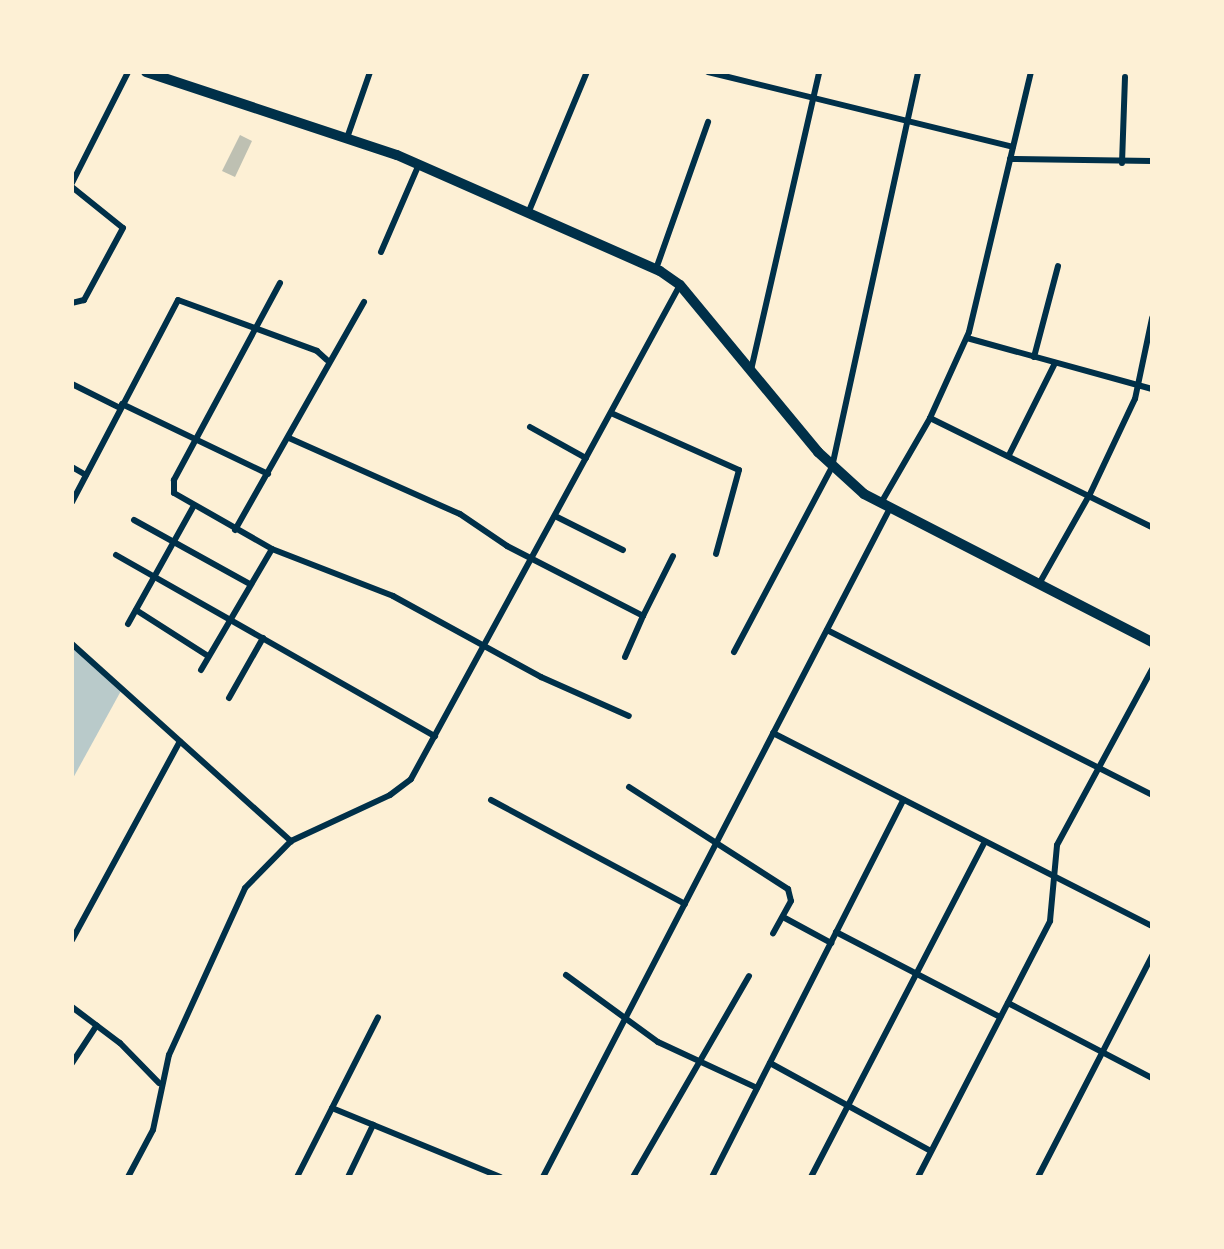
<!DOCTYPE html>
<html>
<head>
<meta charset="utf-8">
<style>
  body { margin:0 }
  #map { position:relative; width:1224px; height:1249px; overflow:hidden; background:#fdf0d5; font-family:"Noto Serif",serif }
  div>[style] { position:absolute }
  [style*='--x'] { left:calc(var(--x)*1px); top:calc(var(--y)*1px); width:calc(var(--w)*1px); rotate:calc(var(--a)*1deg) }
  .green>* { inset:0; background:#b9caca }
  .building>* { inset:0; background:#bec0b2 }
  .minor>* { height:6px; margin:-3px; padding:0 3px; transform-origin:3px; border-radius:3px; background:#003049 }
  .trunk>* { height:10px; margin:-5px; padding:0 5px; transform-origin:5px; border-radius:5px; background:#003049 }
  span { translate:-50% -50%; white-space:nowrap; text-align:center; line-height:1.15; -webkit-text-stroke:6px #fdf0d5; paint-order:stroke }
  .frame { position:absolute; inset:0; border:74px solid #fdf0d5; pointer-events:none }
</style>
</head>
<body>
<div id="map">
  <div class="green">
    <div style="clip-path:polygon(72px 644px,122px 689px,72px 780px)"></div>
  </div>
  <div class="building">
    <div style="clip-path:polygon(240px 135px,252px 141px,235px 177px,222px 171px)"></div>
  </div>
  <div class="minor">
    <div style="--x:708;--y:72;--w:314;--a:13.8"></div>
    <div style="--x:347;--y:138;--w:70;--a:-70.8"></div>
    <div style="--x:1010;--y:159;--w:142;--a:0.8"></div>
    <div style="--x:1122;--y:163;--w:86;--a:-88"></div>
    <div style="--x:72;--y:183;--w:124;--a:-63.2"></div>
    <div style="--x:72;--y:187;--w:65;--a:38.8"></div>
    <div style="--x:123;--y:228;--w:82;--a:118.4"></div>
    <div style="--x:84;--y:300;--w:12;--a:166"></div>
    <div style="--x:529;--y:211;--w:151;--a:-67.4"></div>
    <div style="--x:381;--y:252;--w:96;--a:-66.6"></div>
    <div style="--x:656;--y:269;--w:156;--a:-70.5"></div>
    <div style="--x:280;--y:283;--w:224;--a:118.3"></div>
    <div style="--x:174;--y:480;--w:13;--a:90"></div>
    <div style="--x:174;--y:493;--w:113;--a:29.7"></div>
    <div style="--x:272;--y:549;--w:130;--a:21.2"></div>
    <div style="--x:393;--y:596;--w:169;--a:28.7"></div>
    <div style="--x:541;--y:677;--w:96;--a:23.9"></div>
    <div style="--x:967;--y:338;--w:192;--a:15.4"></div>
    <div style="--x:1034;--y:357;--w:94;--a:-75.2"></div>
    <div style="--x:751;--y:370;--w:306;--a:-77.1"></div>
    <div style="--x:72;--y:384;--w:54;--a:26.6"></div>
    <div style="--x:122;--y:404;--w:162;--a:25.6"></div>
    <div style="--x:611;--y:413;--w:140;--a:24"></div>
    <div style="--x:739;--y:470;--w:87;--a:105.3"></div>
    <div style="--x:930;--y:418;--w:247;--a:26.2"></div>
    <div style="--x:530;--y:427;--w:64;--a:29"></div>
    <div style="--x:289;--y:438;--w:187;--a:24"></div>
    <div style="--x:460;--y:514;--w:57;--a:34.2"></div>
    <div style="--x:507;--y:546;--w:153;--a:27.2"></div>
    <div style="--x:643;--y:616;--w:67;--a:-63.4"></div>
    <div style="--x:1009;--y:455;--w:103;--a:-63.4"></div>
    <div style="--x:72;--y:467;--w:16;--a:30"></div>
    <div style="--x:72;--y:502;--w:228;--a:-62.3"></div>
    <div style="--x:178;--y:300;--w:148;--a:20.1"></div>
    <div style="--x:317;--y:351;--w:13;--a:42"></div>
    <div style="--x:881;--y:503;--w:98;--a:-60"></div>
    <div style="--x:930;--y:418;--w:94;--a:-65.6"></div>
    <div style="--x:969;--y:332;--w:267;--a:-76.6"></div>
    <div style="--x:555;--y:516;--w:76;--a:26.6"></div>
    <div style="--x:134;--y:520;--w:132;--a:28.9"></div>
    <div style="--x:235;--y:530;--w:262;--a:-60.5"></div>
    <div style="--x:116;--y:555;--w:367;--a:29.6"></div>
    <div style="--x:1039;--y:584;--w:103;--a:-60.5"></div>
    <div style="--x:1090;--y:494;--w:105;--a:-64.7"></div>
    <div style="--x:1135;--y:399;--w:83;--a:-78.1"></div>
    <div style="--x:136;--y:610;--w:85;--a:32.6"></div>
    <div style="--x:128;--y:624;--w:134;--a:-60.9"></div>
    <div style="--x:827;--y:630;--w:364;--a:26.9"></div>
    <div style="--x:72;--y:644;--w:295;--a:42"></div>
    <div style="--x:734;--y:652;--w:209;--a:-62.1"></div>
    <div style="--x:832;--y:467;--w:404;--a:-77.7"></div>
    <div style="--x:625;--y:657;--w:45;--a:-66.3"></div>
    <div style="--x:201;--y:670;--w:140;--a:-59.6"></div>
    <div style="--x:229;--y:698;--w:69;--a:-60.5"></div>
    <div style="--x:773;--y:733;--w:425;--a:27"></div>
    <div style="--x:629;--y:787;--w:189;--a:32.7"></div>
    <div style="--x:788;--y:889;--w:12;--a:76"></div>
    <div style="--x:791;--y:901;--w:37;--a:119"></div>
    <div style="--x:491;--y:800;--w:220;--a:28.2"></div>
    <div style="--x:783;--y:917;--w:55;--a:28.4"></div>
    <div style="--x:836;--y:932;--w:185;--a:27.4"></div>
    <div style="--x:72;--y:940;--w:226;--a:-61.5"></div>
    <div style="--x:566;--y:975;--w:114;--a:36.1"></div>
    <div style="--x:658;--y:1042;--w:109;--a:24.9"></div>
    <div style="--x:1008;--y:1003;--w:162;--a:27.5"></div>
    <div style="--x:72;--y:1007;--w:60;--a:36.9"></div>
    <div style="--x:120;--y:1043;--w:56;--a:45.7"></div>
    <div style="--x:72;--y:1063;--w:45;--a:-56.7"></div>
    <div style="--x:770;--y:1063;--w:183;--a:28.7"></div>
    <div style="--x:332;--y:1108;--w:182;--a:22.3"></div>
    <div style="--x:128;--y:1177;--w:53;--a:-62"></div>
    <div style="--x:153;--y:1130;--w:77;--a:-78"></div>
    <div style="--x:169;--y:1055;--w:183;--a:-65.5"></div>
    <div style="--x:245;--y:888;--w:66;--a:-45.6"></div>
    <div style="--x:291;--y:841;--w:109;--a:-24.9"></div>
    <div style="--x:390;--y:795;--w:26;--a:-37"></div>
    <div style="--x:411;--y:779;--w:562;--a:-61.43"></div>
    <div style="--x:297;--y:1177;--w:179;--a:-63.1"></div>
    <div style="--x:348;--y:1177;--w:58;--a:-64.3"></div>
    <div style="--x:543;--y:1177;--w:754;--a:-62.58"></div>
    <div style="--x:633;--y:1177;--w:232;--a:-60"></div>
    <div style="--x:712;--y:1177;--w:423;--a:-63.1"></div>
    <div style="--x:811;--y:1177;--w:377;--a:-62.6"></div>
    <div style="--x:918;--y:1177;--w:288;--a:-62.7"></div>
    <div style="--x:1050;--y:921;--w:76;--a:-84.7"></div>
    <div style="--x:1057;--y:845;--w:200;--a:-61.6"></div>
    <div style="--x:1038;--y:1177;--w:249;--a:-62.7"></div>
  </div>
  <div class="trunk">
    <div style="--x:146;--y:72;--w:264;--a:18.3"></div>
    <div style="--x:397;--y:155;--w:287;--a:23.8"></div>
    <div style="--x:660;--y:271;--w:24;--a:35"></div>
    <div style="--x:680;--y:285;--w:217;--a:50.4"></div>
    <div style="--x:818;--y:452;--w:62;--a:42.4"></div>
    <div style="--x:864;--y:494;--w:324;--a:27.2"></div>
  </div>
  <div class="frame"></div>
</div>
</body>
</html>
